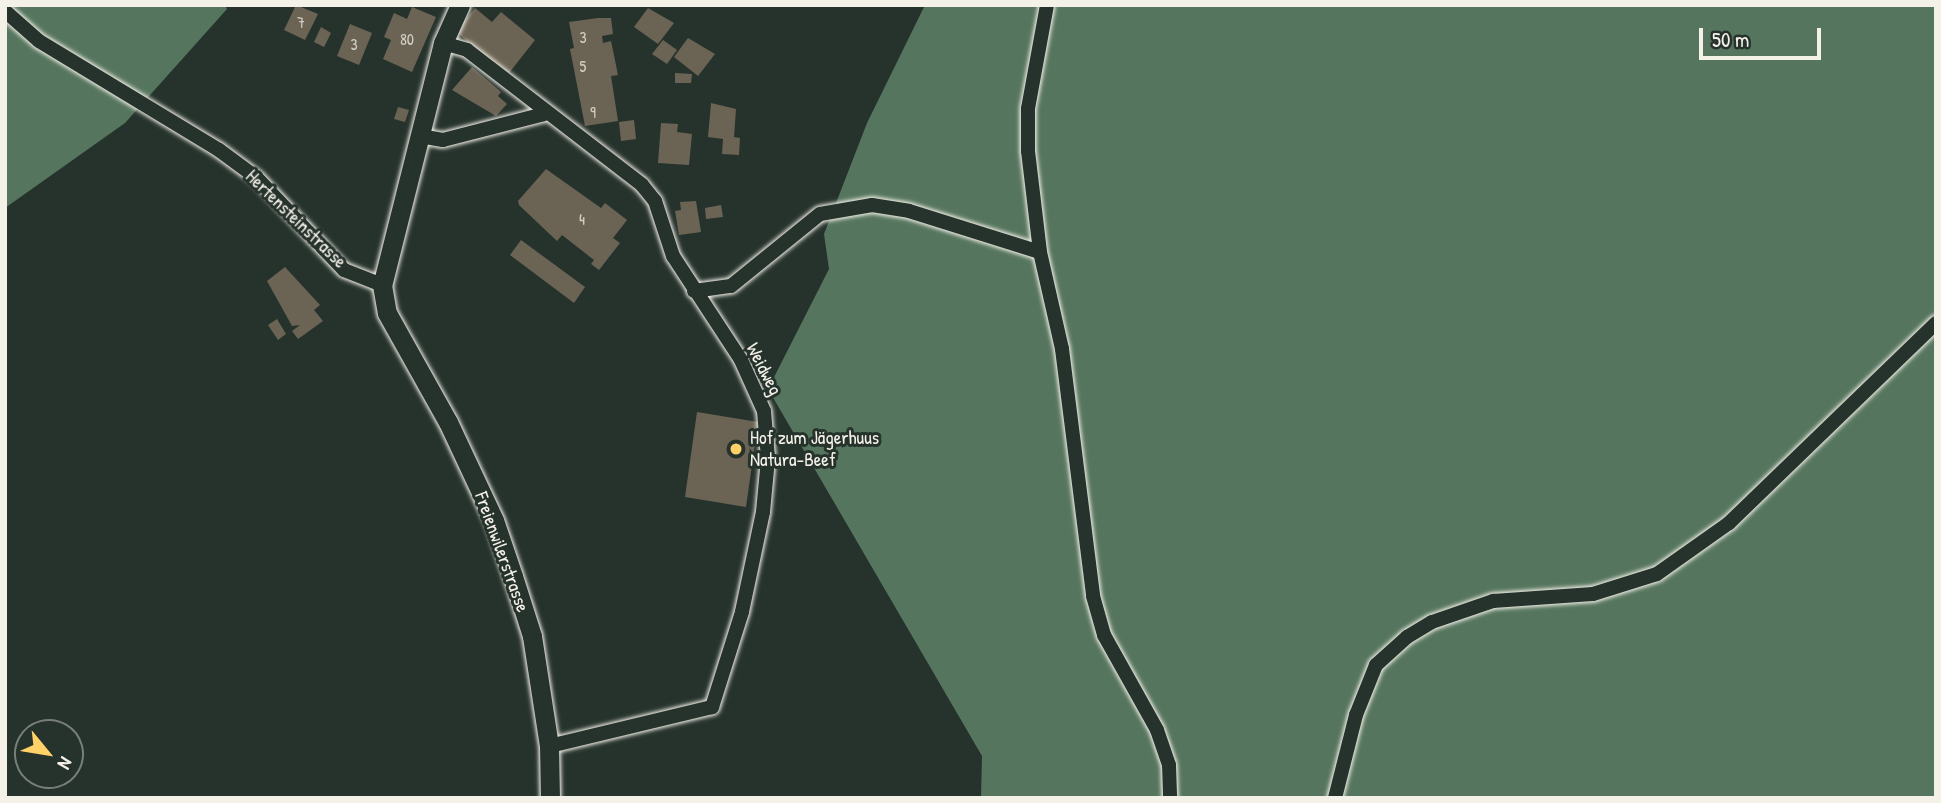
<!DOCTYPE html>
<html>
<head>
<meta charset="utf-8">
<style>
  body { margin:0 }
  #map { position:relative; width:1941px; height:803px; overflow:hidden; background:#26332d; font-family:"Patrick Hand",sans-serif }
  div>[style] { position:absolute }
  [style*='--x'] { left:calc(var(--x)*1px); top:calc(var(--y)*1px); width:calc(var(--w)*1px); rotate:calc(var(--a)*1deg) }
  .green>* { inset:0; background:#55755e }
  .building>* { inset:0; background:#6b6454 }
  .roads { filter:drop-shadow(0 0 2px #f4f1e8) drop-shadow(0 0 2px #f4f1e8) }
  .street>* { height:14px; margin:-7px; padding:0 7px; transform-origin:7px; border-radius:7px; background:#26332d }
  .secondary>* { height:19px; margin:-9.5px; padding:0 9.5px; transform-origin:9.5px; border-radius:9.5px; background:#26332d }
  .dots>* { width:19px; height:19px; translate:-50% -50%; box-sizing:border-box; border:4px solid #26332d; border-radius:50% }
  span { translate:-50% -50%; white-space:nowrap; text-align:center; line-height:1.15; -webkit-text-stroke:6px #26332d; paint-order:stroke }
  .number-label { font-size:16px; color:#d2cec3 }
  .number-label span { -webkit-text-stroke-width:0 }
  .street-label { font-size:19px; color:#f4f1e8 }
  .poi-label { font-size:19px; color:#f4f1e8 }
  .left { translate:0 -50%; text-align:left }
  .frame { position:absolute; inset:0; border:7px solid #f4f1e8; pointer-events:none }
  .north { position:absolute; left:14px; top:719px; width:70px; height:70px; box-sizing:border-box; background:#26332d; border:2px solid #787f78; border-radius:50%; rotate:120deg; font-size:19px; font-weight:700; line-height:28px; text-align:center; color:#f4f1e8 }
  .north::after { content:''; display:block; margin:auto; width:24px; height:32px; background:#ffd166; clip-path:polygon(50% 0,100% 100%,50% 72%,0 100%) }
  .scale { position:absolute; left:1699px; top:28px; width:122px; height:32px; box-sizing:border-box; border:4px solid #f4f1e8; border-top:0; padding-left:9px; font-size:21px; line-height:24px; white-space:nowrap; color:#f4f1e8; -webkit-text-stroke:5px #26332d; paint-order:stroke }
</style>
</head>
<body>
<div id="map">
  <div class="green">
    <div style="clip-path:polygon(5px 5px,225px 5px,227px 9px,125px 123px,5px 208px)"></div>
    <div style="clip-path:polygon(925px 5px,1936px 5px,1936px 798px,981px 798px,982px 756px,768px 389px,829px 269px,824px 234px,867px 123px)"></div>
  </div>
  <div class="building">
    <div style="clip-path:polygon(296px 5px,318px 14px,305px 40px,284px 30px)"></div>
    <div style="clip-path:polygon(412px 7px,436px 17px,412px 72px,383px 59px,391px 40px,384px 37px,394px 13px,407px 19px)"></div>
    <div style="clip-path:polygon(475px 8px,492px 22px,501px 12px,535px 40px,509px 73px,494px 61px,491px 64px,456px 31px)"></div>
    <div style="clip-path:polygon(648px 8px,674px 23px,658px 44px,634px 27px)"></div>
    <div style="clip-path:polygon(598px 18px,611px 18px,613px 34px,602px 36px,603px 43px,611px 41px,618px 75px,611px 76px,618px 121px,585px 126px,570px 49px,574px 48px,569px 22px)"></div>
    <div style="clip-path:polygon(350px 24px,372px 33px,359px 65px,337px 56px)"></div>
    <div style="clip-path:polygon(321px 27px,331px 33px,324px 47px,314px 42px)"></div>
    <div style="clip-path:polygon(688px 38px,715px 54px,698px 76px,674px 57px)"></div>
    <div style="clip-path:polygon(663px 40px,677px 50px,667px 64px,652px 54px)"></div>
    <div style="clip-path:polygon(472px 67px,501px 92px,498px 96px,507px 104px,496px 116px,452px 90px)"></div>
    <div style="clip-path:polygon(675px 73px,692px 74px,691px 83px,675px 83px)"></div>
    <div style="clip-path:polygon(711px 103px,736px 109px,734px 137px,740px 138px,739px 155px,722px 154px,723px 139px,708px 137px)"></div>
    <div style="clip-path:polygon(398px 107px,409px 110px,405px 122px,394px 119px)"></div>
    <div style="clip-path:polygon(634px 120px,636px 139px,621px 141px,619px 122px)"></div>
    <div style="clip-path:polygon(661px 123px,678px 124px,677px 132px,692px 134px,689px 165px,658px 163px)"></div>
    <div style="clip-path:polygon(546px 169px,601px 208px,605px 203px,627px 220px,613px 238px,620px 243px,599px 270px,591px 264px,594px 260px,562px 235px,557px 241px,519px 205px,518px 201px)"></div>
    <div style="clip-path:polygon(696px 201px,701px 232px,679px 235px,675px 211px,681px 210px,680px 202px)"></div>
    <div style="clip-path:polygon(721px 205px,723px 217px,706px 219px,705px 208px)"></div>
    <div style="clip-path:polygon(521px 240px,585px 287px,574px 303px,510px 255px)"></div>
    <div style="clip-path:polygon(285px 267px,320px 305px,314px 310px,323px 321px,298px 339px,292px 331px,300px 325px,292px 326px,267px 281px)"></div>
    <div style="clip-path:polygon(277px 319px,286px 334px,278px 340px,268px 325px)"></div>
    <div style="clip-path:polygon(697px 412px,758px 422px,746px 507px,685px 497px)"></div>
  </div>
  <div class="roads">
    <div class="street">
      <div style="--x:1047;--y:5;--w:106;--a:100.4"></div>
      <div style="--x:1028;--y:109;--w:42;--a:90"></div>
      <div style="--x:1028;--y:151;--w:102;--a:83.2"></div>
      <div style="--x:1040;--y:252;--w:99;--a:77.2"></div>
      <div style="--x:1062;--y:349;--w:249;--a:82.8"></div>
      <div style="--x:1093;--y:596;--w:41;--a:74.2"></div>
      <div style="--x:1104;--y:635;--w:109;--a:60.8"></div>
      <div style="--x:1157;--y:730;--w:37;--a:71"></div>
      <div style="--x:1169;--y:765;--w:33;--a:88"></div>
      <div style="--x:5;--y:11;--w:45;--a:41.4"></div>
      <div style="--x:39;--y:41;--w:210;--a:31.2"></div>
      <div style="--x:219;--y:150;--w:47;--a:36.4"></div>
      <div style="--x:257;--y:178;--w:127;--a:46.6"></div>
      <div style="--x:344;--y:270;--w:41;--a:21.5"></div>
      <div style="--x:443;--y:43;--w:25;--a:16"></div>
      <div style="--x:467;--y:50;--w:221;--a:37.6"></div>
      <div style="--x:642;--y:185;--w:21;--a:51"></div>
      <div style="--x:655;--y:201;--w:58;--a:71.9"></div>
      <div style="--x:673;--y:256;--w:124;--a:56.8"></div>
      <div style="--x:741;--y:360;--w:56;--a:65.7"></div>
      <div style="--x:764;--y:411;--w:48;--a:85.2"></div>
      <div style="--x:768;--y:459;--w:53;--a:95.4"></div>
      <div style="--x:763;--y:512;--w:102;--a:101.9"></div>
      <div style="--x:742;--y:612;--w:100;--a:107.5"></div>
      <div style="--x:712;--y:707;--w:168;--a:166.5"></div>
      <div style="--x:420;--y:136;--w:23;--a:10"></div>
      <div style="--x:443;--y:140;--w:104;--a:-14.4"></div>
      <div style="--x:694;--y:291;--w:37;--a:-8"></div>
      <div style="--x:731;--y:286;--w:114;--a:-39"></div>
      <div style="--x:820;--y:214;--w:53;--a:-9.8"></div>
      <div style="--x:872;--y:205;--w:37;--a:9"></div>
      <div style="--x:909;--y:211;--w:137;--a:17.4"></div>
      <div style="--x:1335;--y:798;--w:86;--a:-75.8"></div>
      <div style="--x:1356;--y:715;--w:54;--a:-68.2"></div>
      <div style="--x:1376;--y:665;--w:42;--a:-42.1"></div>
      <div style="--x:1407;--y:637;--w:29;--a:-31"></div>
      <div style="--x:1432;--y:622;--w:65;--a:-19"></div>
      <div style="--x:1493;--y:601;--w:100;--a:-4"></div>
      <div style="--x:1593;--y:594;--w:67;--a:-17.4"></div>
      <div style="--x:1657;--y:574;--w:88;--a:-35.3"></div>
      <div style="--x:1729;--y:523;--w:288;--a:-44"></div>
    </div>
    <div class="secondary">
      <div style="--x:460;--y:5;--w:42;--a:114.1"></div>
      <div style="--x:443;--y:43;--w:250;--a:104.1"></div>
      <div style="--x:382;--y:285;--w:28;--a:80"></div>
      <div style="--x:387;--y:313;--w:125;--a:60.8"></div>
      <div style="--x:448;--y:422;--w:108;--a:64.9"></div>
      <div style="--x:494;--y:520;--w:59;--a:71.3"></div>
      <div style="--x:513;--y:576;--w:63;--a:72.4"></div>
      <div style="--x:532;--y:636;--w:111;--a:81.2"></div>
      <div style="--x:549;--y:746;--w:52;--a:88.9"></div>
    </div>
  </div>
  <div class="dots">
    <div style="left:736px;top:449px;background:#ffd166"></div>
  </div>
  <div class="number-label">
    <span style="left:301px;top:22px">7</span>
    <span style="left:583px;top:37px">3</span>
    <span style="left:407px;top:39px">80</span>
    <span style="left:354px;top:44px">3</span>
    <span style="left:583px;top:66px">5</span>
    <span style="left:593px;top:112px">9</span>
    <span style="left:582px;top:219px">4</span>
  </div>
  <div class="street-label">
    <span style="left:296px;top:219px;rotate:44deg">Hertensteinstrasse</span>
    <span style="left:764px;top:369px;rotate:63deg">Weidweg</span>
    <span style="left:502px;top:552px;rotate:70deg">Freienwilerstrasse</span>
  </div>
  <div class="poi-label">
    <span class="left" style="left:750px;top:449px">Hof zum Jägerhuus<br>Natura-Beef</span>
  </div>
  <div class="frame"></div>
  <div class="north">N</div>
  <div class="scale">50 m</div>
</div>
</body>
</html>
